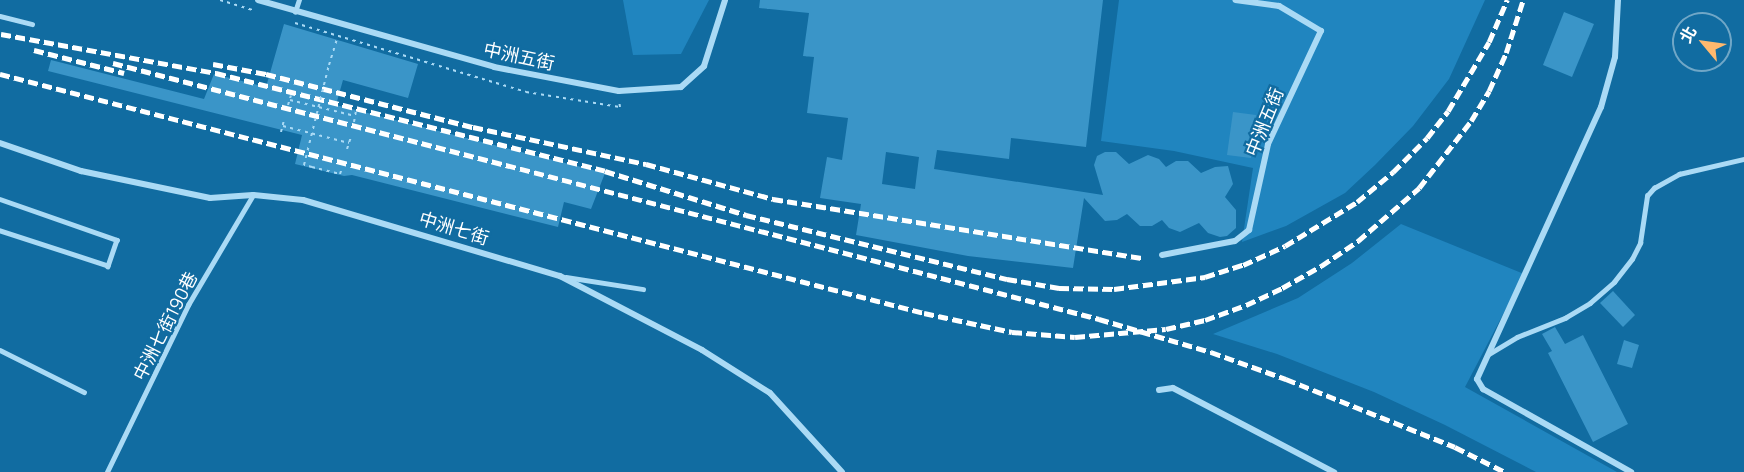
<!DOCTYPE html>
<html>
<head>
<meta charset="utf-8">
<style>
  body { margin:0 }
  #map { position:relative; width:1744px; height:472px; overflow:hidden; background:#116ca1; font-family:Manrope,"Noto Sans TC",sans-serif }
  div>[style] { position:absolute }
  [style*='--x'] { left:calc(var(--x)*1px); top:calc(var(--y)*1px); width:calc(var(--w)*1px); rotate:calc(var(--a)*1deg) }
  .green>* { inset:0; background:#2085bf }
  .building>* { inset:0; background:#3a95c8 }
  .path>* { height:2px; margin-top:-1px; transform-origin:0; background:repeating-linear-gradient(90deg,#aadaf5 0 3px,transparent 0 7.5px) }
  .lane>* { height:4.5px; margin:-2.25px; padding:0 2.25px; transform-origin:2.25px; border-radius:2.25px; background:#aadaf5 }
  .street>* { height:6px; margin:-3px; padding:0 3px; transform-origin:3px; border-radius:3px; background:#aadaf5 }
  .rail>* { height:4.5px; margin-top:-2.25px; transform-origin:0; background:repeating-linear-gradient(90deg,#fff 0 10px,transparent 0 14.5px) }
  .path-bridge>* { height:2px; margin-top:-1px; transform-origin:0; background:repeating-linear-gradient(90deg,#aadaf5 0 3px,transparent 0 7.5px) }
  span { translate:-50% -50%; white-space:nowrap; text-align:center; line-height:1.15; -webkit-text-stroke:4.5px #116ca1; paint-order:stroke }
  .street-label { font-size:18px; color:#fff }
  .north { position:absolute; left:1672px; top:12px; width:60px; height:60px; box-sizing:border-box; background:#116ca1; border:2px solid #70a7c7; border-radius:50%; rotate:299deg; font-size:16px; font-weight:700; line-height:24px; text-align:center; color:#fff }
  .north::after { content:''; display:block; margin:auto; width:21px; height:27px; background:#ffb96e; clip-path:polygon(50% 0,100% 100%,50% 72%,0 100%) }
</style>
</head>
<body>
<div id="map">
  <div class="green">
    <div style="clip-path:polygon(623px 0,709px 0,681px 54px,633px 55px)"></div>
    <div style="clip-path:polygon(1119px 0,1485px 0,1449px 79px,1413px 126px,1375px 165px,1345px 193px,1286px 226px,1242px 242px,1253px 168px,1174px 151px,1101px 141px)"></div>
    <div style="clip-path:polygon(1401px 224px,1524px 274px,1465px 387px,1617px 472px,1536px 472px,1445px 425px,1374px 392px,1277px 354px,1213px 334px,1298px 298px,1352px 263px)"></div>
  </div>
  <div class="building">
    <div style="clip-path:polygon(evenodd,760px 0,1103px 0,1086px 147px,1011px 138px,1009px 159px,937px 150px,934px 169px,1103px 195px,1094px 165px,1097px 156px,1105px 152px,1116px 152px,1129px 164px,1148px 155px,1159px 159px,1166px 167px,1176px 161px,1188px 161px,1201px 173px,1215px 167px,1228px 166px,1233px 184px,1225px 197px,1236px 210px,1236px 228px,1227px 236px,1220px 237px,1208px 233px,1199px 223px,1180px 232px,1169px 228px,1162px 220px,1152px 226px,1140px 226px,1127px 214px,1117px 220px,1105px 221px,1084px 198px,1073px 268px,968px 256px,856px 235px,861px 204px,820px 198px,827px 157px,842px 160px,848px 118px,807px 113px,814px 57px,803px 56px,809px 13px,759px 8px,760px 0,886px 152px,919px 157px,915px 189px,882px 184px,886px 152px)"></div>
    <div style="clip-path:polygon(1564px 12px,1594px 24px,1572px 77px,1543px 65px)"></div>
    <div style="clip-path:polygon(284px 24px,418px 64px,408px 98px,343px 80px,336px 105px,605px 173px,591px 209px,564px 202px,558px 227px,352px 175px,344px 176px,295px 164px,302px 135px,48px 71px,51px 60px,204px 99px,214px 74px,266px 87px)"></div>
    <div style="clip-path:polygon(1233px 112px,1256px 115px,1251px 158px,1227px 155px)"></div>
    <div style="clip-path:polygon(1613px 291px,1635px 315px,1623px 327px,1600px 303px)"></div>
    <div style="clip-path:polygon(1555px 327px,1565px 344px,1583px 335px,1628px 424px,1593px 442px,1548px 353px,1552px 351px,1542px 334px)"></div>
    <div style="clip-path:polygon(1624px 340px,1639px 345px,1632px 368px,1617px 364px)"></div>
  </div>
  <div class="path">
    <div style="--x:220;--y:0;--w:34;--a:17"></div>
    <div style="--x:295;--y:23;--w:241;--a:16.6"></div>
    <div style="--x:526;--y:92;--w:95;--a:9.1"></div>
    <div style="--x:620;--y:107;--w:6;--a:-99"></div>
    <div style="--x:329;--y:65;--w:30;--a:-73"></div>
    <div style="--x:290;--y:100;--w:67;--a:13.8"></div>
    <div style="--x:288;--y:105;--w:10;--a:-73"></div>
    <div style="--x:354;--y:122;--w:11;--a:-80"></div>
    <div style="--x:283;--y:126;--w:68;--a:14.4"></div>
    <div style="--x:281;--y:132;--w:12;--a:-76"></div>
    <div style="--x:347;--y:149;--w:13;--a:-72"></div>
    <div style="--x:312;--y:167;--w:29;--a:14"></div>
    <div style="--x:340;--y:174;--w:6;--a:-72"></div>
  </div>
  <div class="lane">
    <div style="--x:295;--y:12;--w:13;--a:-72"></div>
    <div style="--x:0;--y:16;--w:33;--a:14"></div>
    <div style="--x:0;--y:199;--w:124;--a:19.3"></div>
    <div style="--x:117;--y:240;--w:28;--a:109"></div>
    <div style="--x:108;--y:266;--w:114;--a:-162"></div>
    <div style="--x:566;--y:277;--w:78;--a:8.9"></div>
    <div style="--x:0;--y:350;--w:94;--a:26.6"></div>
    <div style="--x:1489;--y:354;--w:33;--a:-31"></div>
    <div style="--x:1517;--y:337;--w:52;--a:-21.6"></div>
    <div style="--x:1565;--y:318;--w:29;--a:-31"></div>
    <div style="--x:1590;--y:303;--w:32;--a:-41"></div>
    <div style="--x:1614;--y:282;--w:29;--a:-52"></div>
    <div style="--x:1632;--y:259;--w:18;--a:-63"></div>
    <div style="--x:1640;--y:243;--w:48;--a:-81.5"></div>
    <div style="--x:1647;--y:196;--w:11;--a:-49"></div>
    <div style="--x:1654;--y:188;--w:29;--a:-29"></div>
    <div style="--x:1679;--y:174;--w:67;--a:-13"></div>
    <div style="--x:107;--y:472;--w:186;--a:-64.1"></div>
    <div style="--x:188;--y:305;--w:128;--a:-59.4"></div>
  </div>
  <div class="street">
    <div style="--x:258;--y:0;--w:245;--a:15.8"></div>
    <div style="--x:494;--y:67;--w:127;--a:10.9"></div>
    <div style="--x:619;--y:91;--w:62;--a:-3.7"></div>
    <div style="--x:681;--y:87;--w:31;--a:-42"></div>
    <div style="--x:704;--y:66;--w:69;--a:-72.3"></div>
    <div style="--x:1618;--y:0;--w:57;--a:93"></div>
    <div style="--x:1615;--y:57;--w:52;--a:105.6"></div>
    <div style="--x:1601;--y:107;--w:299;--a:114.5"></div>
    <div style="--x:1477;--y:379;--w:12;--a:59"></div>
    <div style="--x:1483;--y:389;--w:170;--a:29.3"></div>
    <div style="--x:0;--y:143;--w:86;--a:19.1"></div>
    <div style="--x:81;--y:171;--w:132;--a:11.8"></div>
    <div style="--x:210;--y:198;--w:43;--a:-4"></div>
    <div style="--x:253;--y:195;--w:50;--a:5.7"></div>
    <div style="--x:303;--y:200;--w:268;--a:16.5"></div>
    <div style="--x:560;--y:276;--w:160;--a:27.5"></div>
    <div style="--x:702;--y:350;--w:80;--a:32.3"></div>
    <div style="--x:770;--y:393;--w:107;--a:47.7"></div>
    <div style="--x:1162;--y:255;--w:74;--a:-10.9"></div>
    <div style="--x:1235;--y:241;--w:18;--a:-38"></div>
    <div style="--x:1249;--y:230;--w:88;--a:-77.5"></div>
    <div style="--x:1268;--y:144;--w:125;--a:-64.9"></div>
    <div style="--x:1321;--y:31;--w:49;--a:-149.2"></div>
    <div style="--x:1279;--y:6;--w:44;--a:-172.2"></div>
    <div style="--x:1159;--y:390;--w:14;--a:-8"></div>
    <div style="--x:1173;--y:388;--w:182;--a:27.6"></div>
  </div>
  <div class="rail">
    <div style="--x:1;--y:34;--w:219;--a:10.3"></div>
    <div style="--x:216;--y:73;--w:401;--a:14.1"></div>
    <div style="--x:605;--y:171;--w:148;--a:17.3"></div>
    <div style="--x:746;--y:215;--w:269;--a:13.8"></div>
    <div style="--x:1007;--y:279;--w:53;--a:9.8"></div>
    <div style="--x:1059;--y:288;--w:55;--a:1"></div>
    <div style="--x:1114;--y:289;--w:92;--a:-7.5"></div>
    <div style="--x:1205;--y:277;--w:40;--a:-18"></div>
    <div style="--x:1243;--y:265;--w:46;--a:-24.3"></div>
    <div style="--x:1285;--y:246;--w:84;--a:-31.4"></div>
    <div style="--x:1357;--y:202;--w:47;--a:-39.8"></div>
    <div style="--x:1393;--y:172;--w:48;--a:-45"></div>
    <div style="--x:1427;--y:138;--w:34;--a:-52"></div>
    <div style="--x:1448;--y:111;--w:80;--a:-59.3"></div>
    <div style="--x:1489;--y:42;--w:46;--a:-66.8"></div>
    <div style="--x:34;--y:50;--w:93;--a:14.3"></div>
    <div style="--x:113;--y:63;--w:1019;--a:14.55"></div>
    <div style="--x:1099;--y:319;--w:117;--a:16.4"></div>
    <div style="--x:1211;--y:352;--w:80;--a:19.8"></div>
    <div style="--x:1286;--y:379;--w:182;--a:21.9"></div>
    <div style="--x:1455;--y:447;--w:56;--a:26.6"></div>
    <div style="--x:213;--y:64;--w:54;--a:10.7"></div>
    <div style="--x:266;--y:74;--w:214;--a:14.4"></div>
    <div style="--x:473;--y:127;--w:177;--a:12.1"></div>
    <div style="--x:646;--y:164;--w:132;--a:15.4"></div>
    <div style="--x:773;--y:199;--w:375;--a:9.1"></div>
    <div style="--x:0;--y:74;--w:954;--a:14.5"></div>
    <div style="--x:924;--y:313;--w:90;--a:12.2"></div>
    <div style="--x:1012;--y:332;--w:63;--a:4.5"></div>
    <div style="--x:1075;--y:337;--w:91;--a:-5"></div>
    <div style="--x:1166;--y:329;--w:40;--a:-13"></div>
    <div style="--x:1205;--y:320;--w:44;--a:-20.1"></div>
    <div style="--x:1246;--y:305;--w:40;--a:-25"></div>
    <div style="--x:1282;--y:288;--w:45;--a:-29.4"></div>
    <div style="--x:1321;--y:266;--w:45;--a:-34"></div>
    <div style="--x:1358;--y:241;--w:81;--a:-41"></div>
    <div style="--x:1419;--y:188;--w:85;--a:-52.2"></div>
    <div style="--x:1471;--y:121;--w:35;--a:-59"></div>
    <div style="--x:1489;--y:91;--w:42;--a:-65.9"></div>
    <div style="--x:1506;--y:53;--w:56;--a:-72.2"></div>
  </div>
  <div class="path-bridge">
    <div style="--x:312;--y:167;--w:8;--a:-166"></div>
    <div style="--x:304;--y:165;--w:103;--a:-76"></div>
  </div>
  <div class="street-label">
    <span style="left:519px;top:56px;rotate:12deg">中洲五街</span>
    <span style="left:1264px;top:122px;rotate:-68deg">中洲五街</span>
    <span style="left:454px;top:228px;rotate:17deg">中洲七街</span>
    <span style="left:165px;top:326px;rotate:-63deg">中洲七街190巷</span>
  </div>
  <div class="north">北</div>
</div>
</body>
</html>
